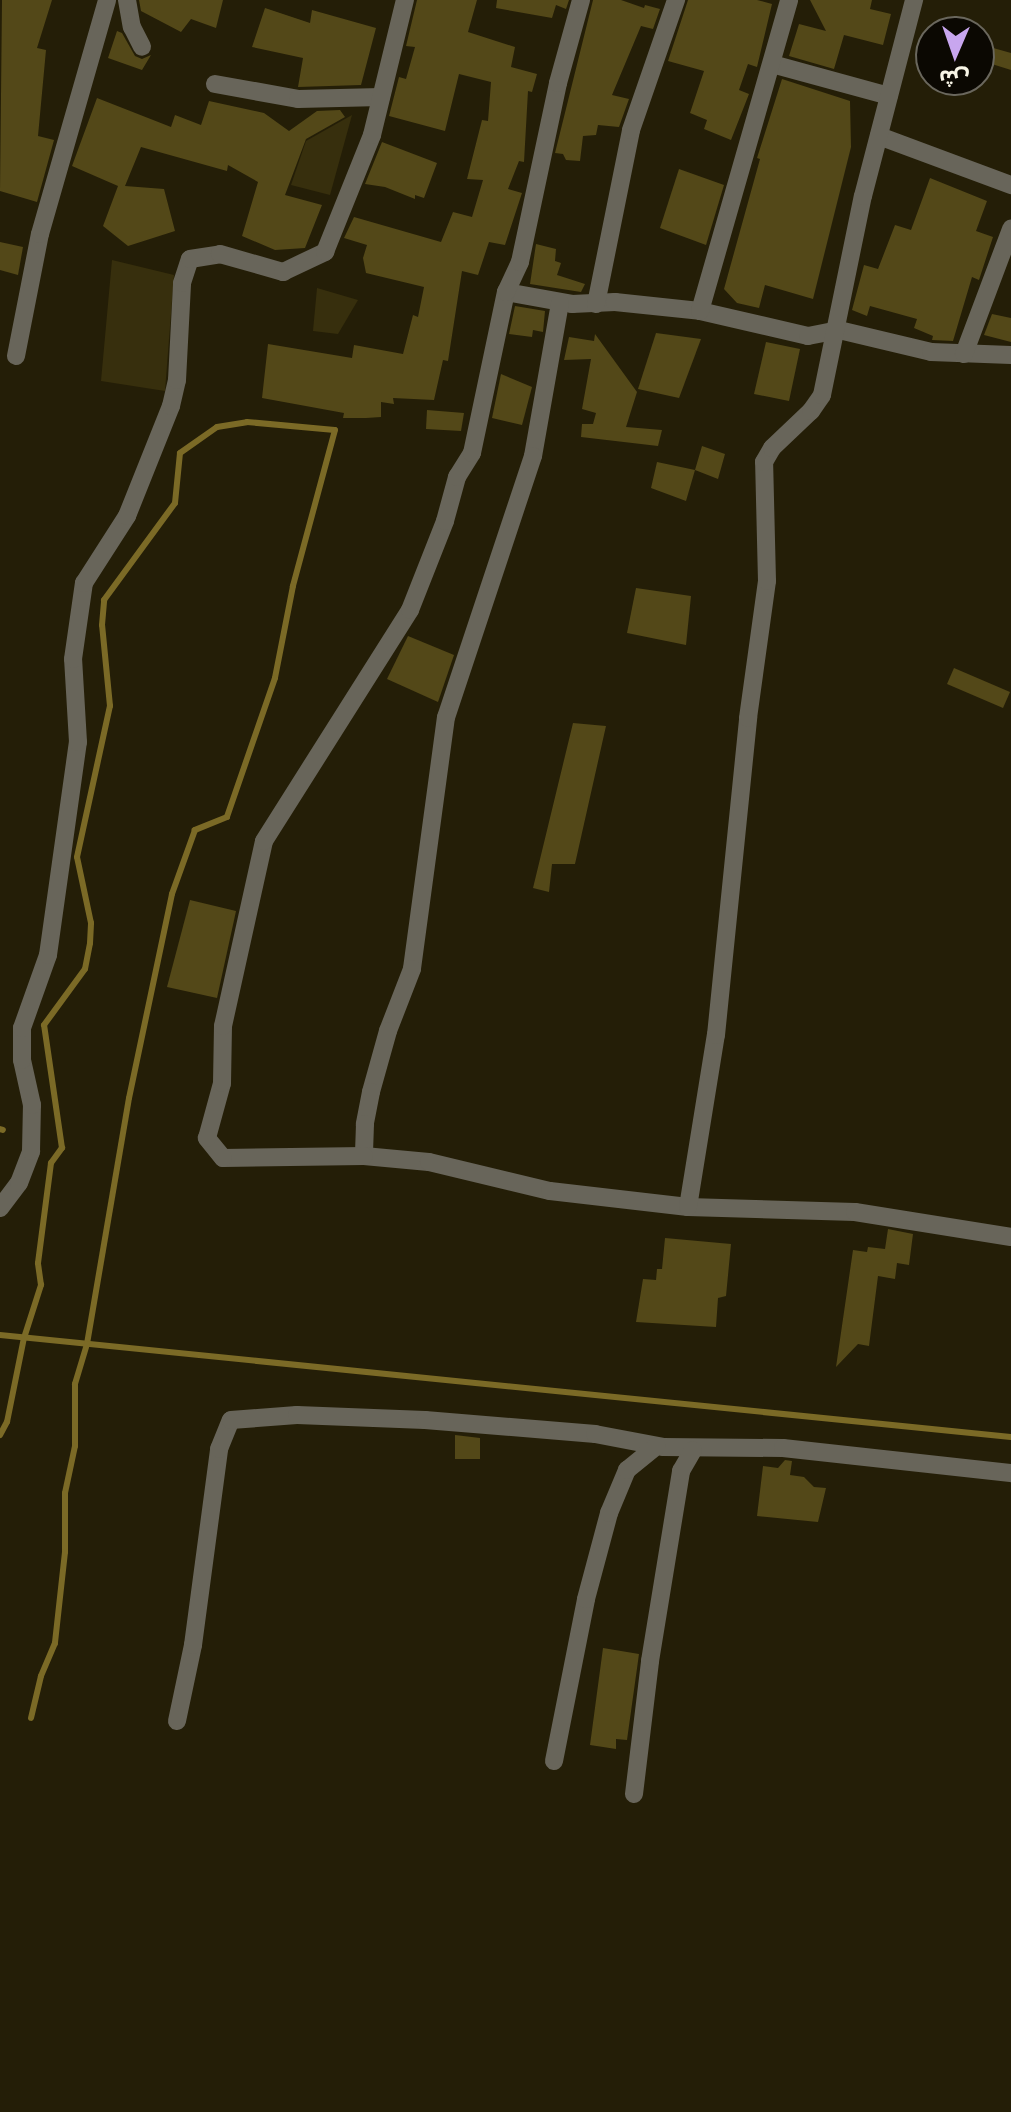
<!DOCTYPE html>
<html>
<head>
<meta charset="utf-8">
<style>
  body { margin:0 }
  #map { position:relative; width:1011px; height:2112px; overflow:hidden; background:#241e07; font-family:"Nunito Sans","Noto Sans Arabic",sans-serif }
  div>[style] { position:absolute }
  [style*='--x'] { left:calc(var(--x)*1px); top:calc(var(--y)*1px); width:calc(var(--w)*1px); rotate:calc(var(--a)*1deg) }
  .green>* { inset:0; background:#372f0d }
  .stream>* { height:6px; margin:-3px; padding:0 3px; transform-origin:3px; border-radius:3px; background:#7b6a26 }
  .building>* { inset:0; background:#534818 }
  .street>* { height:18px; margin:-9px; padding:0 9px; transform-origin:9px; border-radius:9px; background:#68655a }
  span { translate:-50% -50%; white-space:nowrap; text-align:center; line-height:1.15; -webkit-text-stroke:7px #0b0802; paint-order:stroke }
  .north { position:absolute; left:915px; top:16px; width:80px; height:80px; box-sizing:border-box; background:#0b0802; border:2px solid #6a675d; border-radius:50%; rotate:182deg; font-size:22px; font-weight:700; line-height:32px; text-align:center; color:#f8f5e6 }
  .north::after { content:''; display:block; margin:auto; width:28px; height:36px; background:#c8a6ef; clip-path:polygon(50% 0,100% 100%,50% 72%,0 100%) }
</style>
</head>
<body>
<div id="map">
  <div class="green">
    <div style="clip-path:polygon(352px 115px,330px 195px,291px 185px,306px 141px)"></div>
    <div style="clip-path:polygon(112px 260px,174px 275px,165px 391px,101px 381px)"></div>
    <div style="clip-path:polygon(317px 288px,358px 300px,338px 334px,313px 331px)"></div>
  </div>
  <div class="stream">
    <div style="--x:0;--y:1129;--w:3;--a:18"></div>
    <div style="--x:0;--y:1335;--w:1016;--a:5.76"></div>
    <div style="--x:0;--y:1435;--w:15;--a:-62"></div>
    <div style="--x:7;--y:1422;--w:86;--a:-78.6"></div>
    <div style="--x:24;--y:1338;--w:56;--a:-72.2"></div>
    <div style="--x:41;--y:1285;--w:22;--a:-98"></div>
    <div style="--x:38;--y:1263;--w:101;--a:-82.6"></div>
    <div style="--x:51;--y:1163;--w:19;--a:-54"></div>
    <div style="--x:62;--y:1148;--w:124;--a:-98.3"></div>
    <div style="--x:44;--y:1025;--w:69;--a:-53.8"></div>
    <div style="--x:85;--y:969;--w:26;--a:-79"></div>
    <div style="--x:90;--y:943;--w:20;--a:-87"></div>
    <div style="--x:91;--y:923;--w:67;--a:-102"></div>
    <div style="--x:77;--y:857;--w:155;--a:-77.7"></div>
    <div style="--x:110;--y:706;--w:81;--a:-95.6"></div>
    <div style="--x:102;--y:625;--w:25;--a:-85"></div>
    <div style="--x:104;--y:600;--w:120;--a:-53.8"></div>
    <div style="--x:175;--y:503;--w:50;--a:-84.3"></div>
    <div style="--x:180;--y:453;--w:45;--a:-35.1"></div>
    <div style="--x:217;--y:427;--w:30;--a:-9"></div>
    <div style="--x:247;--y:422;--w:88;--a:5.2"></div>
    <div style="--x:335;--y:430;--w:162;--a:105.1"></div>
    <div style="--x:293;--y:586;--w:94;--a:101.1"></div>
    <div style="--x:275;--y:678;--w:147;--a:109.1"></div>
    <div style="--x:227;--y:817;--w:35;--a:158"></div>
    <div style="--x:195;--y:830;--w:68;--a:109.8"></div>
    <div style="--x:172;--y:894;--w:208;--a:101.9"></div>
    <div style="--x:129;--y:1098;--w:250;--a:99.7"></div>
    <div style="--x:87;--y:1344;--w:42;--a:106.7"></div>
    <div style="--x:75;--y:1384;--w:62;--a:90"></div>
    <div style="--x:75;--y:1446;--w:48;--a:102"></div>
    <div style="--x:65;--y:1493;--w:59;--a:90"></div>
    <div style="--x:65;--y:1552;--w:92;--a:96.3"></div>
    <div style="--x:55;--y:1643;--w:36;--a:113"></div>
    <div style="--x:41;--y:1676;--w:43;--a:103.4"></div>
  </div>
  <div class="building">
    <div style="clip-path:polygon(2px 0,52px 0,37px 48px,46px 50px,38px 136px,54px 140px,37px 202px,0 191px)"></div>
    <div style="clip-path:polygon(139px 0,223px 0,216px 28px,191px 19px,181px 32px,141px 11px)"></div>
    <div style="clip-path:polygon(417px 0,477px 0,468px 32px,515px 47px,511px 67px,537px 74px,532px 92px,528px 91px,524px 162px,519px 161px,508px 189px,522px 193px,505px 245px,489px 242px,478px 275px,462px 271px,448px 361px,443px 360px,434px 400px,393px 398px,394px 404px,381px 402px,381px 417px,366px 418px,343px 418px,344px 413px,262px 398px,268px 344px,352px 358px,354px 345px,403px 354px,413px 315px,418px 317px,424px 287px,366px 273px,363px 258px,367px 245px,344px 238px,354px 217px,441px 242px,453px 212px,472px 217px,483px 180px,467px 179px,482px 120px,488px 121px,491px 82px,459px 74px,445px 131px,389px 116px,399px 77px,406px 79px,415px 47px,406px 46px)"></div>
    <div style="clip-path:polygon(497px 0,569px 0,566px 9px,556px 5px,552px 18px,496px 8px)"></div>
    <div style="clip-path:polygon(593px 0,621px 0,644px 8px,645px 5px,660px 9px,653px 29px,641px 26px,612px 95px,629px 99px,619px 127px,598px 125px,596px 135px,583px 136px,580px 161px,566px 160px,563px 154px,555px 153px)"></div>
    <div style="clip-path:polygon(688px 0,757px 0,772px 4px,757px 67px,748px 64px,739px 90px,749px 94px,731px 140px,704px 129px,707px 120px,690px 113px,704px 71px,668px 61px)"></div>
    <div style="clip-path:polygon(810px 0,872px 0,870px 9px,891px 14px,883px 45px,844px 35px,834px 69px,789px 56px,799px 24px,826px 31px)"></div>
    <div style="clip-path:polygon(265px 8px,310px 23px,312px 10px,376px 28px,361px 85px,298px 87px,303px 58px,252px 47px)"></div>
    <div style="clip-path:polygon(117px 31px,122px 33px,135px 56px,142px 59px,151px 55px,142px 70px,108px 58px)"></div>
    <div style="clip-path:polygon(979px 44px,1011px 53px,1011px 70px,979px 60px)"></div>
    <div style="clip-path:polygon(782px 79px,850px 101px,851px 147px,813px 299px,765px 285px,759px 308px,737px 303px,724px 289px,760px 159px,757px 158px)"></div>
    <div style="clip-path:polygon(97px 98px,171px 127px,175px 115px,201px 125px,209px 101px,264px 113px,289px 131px,317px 111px,340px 110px,345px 117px,306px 139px,285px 195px,322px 205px,305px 248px,275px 250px,242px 236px,258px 182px,228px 165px,227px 171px,141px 147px,125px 186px,164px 189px,175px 231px,128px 246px,103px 226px,118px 186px,72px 166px)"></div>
    <div style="clip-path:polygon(382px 142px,437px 163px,424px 198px,415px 195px,415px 199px,385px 187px,365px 184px)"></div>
    <div style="clip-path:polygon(679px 169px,724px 185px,706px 245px,660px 228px)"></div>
    <div style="clip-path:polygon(930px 178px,987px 201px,976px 231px,993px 237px,979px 280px,972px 277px,953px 341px,932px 340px,933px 336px,914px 328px,917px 319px,870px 306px,867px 316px,852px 310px,864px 265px,878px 269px,895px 225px,911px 230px)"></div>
    <div style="clip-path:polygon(0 242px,23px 247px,18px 275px,0 270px)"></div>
    <div style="clip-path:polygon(536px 244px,556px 249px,555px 261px,561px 263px,557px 275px,585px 284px,581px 292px,530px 284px)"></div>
    <div style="clip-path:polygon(515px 306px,545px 311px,543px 332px,533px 330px,532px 337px,509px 334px)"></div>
    <div style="clip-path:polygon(992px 314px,1011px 318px,1011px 342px,984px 335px)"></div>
    <div style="clip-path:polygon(656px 333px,701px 339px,679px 398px,638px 389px)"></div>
    <div style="clip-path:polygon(595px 334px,637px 392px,626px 427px,662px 430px,658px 446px,581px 437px,582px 424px,593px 424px,596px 413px,582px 409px,591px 359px,564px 360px,569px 337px,594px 341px)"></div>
    <div style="clip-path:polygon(766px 342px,800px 349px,789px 401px,754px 394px)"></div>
    <div style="clip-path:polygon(501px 374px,532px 387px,522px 425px,492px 418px)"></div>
    <div style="clip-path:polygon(427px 410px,464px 413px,461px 431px,426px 429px)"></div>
    <div style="clip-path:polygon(702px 446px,725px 454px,718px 479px,695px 470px,686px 501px,651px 488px,657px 462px,695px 470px)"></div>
    <div style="clip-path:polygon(636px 588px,691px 596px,686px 645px,627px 633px)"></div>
    <div style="clip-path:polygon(408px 636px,454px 655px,438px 702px,387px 679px)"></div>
    <div style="clip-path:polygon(954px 668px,1010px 692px,1003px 708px,947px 684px)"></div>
    <div style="clip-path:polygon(573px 723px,606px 726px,575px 864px,552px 864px,549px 892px,533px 888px)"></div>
    <div style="clip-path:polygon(190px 900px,236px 911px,217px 998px,167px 987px)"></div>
    <div style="clip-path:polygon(888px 1229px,913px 1234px,909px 1265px,897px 1263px,895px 1279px,878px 1276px,869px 1346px,858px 1344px,836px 1367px,853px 1250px,867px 1252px,868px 1247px,885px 1249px)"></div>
    <div style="clip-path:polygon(665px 1238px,731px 1244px,726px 1296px,718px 1298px,716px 1327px,636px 1322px,643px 1279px,656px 1280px,657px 1269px,662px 1269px)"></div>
    <div style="clip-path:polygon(455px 1435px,480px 1438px,480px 1459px,455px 1459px)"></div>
    <div style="clip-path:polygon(785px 1460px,792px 1461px,790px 1475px,804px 1477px,814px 1487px,826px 1488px,818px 1522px,757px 1516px,763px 1466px,778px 1468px)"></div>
    <div style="clip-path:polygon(603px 1648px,639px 1654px,627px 1740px,616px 1739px,616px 1749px,590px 1745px)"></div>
  </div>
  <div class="street">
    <div style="--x:127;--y:0;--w:27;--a:80"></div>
    <div style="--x:132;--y:27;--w:22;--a:63"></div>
    <div style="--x:772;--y:64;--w:121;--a:15.3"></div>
    <div style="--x:215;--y:84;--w:84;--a:10.2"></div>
    <div style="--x:298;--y:99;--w:83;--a:-1.4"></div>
    <div style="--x:879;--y:136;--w:141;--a:20.4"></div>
    <div style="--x:506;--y:292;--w:67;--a:10.3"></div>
    <div style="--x:572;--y:304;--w:43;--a:-2.7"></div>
    <div style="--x:615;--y:302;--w:85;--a:6"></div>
    <div style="--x:700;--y:311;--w:111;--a:13"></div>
    <div style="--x:808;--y:336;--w:32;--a:-11"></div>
    <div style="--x:839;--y:330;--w:95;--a:13.4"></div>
    <div style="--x:931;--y:352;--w:80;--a:2.1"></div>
    <div style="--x:560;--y:303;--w:155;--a:100"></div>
    <div style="--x:533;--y:456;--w:275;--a:108.4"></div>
    <div style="--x:446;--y:717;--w:254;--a:97.7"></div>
    <div style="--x:412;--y:969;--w:66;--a:111.2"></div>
    <div style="--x:388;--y:1031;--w:63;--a:105.6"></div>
    <div style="--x:371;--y:1092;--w:33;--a:101"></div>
    <div style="--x:365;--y:1124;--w:32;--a:92"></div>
    <div style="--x:364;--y:1156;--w:65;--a:5.3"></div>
    <div style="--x:429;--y:1162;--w:124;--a:13.5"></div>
    <div style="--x:550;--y:1191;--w:139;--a:6.6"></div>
    <div style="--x:688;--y:1207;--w:167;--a:1.7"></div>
    <div style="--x:855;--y:1212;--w:158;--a:9.1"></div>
    <div style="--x:596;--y:304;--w:177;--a:-78.6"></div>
    <div style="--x:631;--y:130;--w:138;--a:-70.9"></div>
    <div style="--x:700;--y:311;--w:323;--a:-74"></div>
    <div style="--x:964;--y:354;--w:134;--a:-69.4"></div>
    <div style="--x:16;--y:356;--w:124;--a:-78.9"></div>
    <div style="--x:40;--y:234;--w:243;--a:-74"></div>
    <div style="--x:364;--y:1156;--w:141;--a:179.2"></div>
    <div style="--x:223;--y:1158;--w:26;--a:-129"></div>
    <div style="--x:207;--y:1138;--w:57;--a:-74.7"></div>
    <div style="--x:222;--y:1083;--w:57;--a:-89"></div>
    <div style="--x:223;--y:1026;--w:189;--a:-77.5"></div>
    <div style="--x:264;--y:841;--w:273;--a:-57.7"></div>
    <div style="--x:410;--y:610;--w:96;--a:-68.5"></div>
    <div style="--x:445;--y:521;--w:46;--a:-74.7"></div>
    <div style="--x:457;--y:477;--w:28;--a:-58"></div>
    <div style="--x:472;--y:453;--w:165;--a:-78.1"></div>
    <div style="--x:506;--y:292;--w:33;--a:-65"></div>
    <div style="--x:520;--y:262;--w:183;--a:-78"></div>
    <div style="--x:558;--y:83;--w:86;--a:-74.5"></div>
    <div style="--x:688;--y:1207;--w:174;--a:-80.8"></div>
    <div style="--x:716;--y:1035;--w:319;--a:-84.2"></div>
    <div style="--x:748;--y:718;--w:138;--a:-82.1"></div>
    <div style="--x:767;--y:581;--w:119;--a:-91.4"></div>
    <div style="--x:764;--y:462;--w:16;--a:-60"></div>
    <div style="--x:772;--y:448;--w:54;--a:-43.5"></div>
    <div style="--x:811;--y:411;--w:19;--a:-55"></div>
    <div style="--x:822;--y:395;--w:203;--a:-78.4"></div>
    <div style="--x:863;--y:196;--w:203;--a:-75.4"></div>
    <div style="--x:0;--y:1208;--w:31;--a:-53"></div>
    <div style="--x:19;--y:1183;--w:34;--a:-69"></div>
    <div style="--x:31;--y:1151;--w:46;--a:-88.8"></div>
    <div style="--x:32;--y:1105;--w:46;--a:-102.5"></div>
    <div style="--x:22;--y:1060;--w:32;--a:-90"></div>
    <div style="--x:22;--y:1028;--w:77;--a:-70.4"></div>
    <div style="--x:48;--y:955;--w:215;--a:-82"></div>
    <div style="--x:78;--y:742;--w:83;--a:-93.4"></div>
    <div style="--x:73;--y:659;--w:77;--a:-81.8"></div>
    <div style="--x:84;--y:583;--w:80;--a:-57.3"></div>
    <div style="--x:127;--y:516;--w:118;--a:-68.2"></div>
    <div style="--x:171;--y:406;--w:27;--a:-77"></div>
    <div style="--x:177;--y:380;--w:97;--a:-87"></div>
    <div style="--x:182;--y:283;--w:25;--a:-72"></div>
    <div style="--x:190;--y:259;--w:30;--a:-9"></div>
    <div style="--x:220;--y:254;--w:66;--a:15.9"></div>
    <div style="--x:283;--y:272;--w:47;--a:-25.5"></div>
    <div style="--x:325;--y:252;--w:126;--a:-68.1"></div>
    <div style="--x:372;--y:135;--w:139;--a:-76.3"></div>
    <div style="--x:177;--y:1721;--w:78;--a:-78.1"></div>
    <div style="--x:193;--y:1645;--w:198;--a:-82.4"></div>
    <div style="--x:219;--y:1449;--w:31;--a:-68"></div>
    <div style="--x:231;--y:1420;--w:66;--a:-4.3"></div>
    <div style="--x:297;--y:1415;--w:128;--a:2.2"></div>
    <div style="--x:425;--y:1420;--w:171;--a:4.7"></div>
    <div style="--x:595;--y:1434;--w:69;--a:10.8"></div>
    <div style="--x:663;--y:1447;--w:120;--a:0.5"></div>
    <div style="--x:783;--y:1448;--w:229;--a:6.3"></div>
    <div style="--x:554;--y:1761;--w:165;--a:-78.8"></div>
    <div style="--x:586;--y:1599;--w:89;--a:-75"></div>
    <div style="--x:609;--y:1513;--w:47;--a:-67.3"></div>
    <div style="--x:627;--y:1470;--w:38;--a:-39"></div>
    <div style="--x:634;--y:1794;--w:134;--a:-83.1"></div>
    <div style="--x:650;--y:1661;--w:193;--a:-80.7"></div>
    <div style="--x:681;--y:1471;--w:24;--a:-60"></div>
  </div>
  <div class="north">ش</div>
</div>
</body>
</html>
